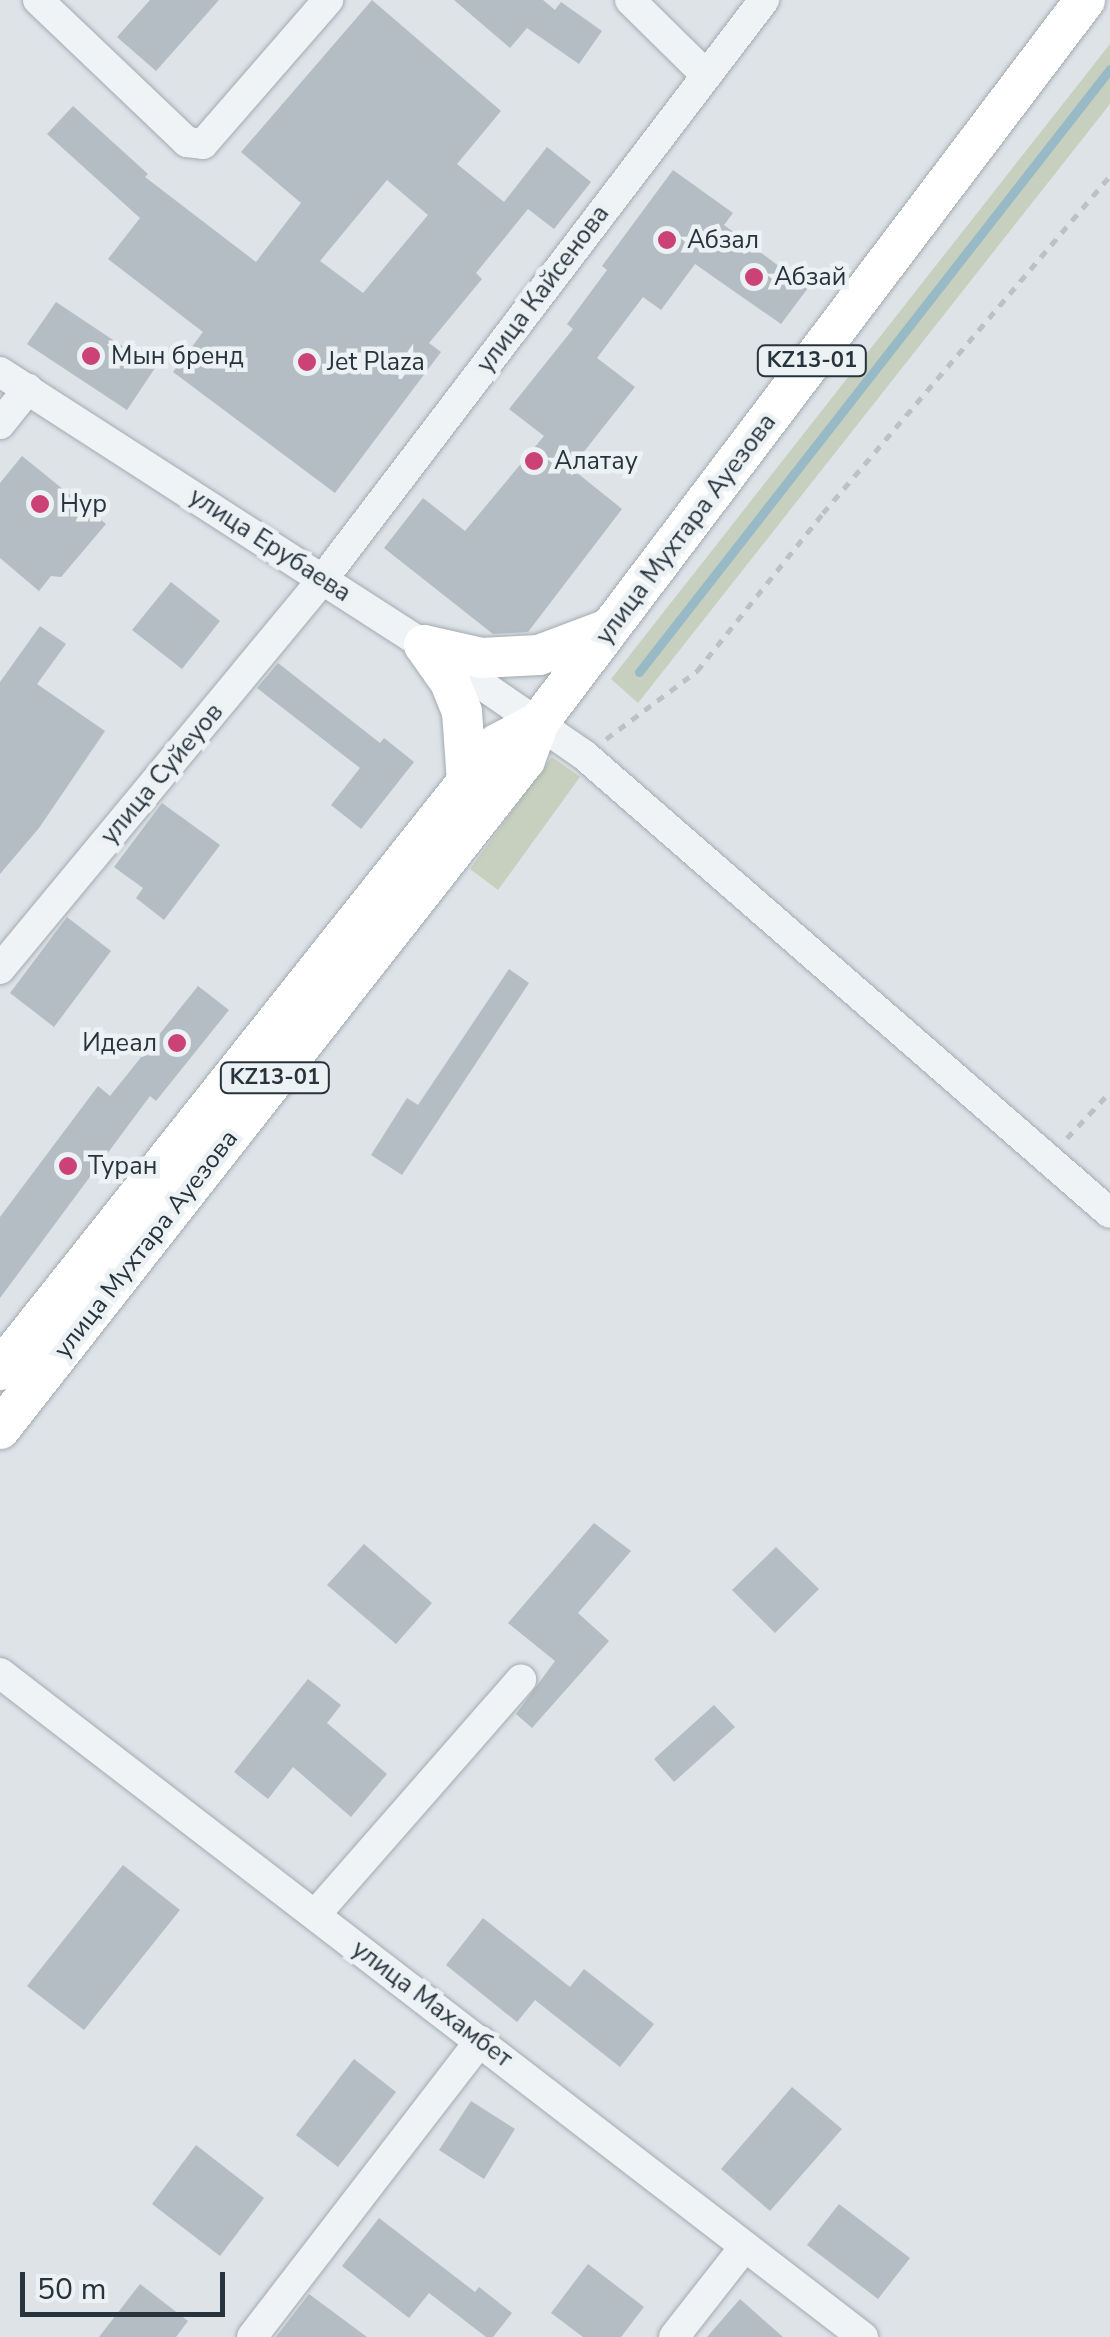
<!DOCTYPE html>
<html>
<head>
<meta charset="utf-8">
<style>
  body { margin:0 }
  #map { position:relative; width:1110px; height:2337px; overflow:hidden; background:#dde3e7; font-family:"Nunito Sans",sans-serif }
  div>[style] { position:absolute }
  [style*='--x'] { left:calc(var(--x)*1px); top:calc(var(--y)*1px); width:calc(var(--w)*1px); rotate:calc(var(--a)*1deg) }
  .green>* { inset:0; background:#c7d0be }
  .stream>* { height:9px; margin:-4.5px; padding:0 4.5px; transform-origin:4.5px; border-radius:4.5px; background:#98b9c6 }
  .building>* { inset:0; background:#b4bdc3 }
  .path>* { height:5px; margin-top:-2.5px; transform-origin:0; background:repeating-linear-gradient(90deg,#bbc1c5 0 8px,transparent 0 16px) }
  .roads { filter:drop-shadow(0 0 2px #a3abb1) drop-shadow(0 0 2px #a3abb1) }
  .minor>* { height:30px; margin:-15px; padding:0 15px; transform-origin:15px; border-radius:15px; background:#eff3f5 }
  .major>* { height:40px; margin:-20px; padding:0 20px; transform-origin:20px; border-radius:20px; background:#fff }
  .dots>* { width:28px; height:28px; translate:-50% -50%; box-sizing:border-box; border:5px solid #ecf1f4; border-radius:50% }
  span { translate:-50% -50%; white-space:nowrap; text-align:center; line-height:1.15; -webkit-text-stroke:9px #ecf1f4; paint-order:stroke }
  .shield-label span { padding:2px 8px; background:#ecf1f4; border:2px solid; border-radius:8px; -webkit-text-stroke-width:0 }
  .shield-label { font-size:22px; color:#27343d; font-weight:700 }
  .poi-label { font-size:25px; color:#27343d }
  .left { translate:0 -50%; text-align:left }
  .right { translate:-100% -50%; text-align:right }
  .street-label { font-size:25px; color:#27343d }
  .scale { position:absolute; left:20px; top:2272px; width:205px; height:45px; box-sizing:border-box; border:5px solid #27343d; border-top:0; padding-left:12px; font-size:30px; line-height:35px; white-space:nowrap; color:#27343d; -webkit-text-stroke:8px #ecf1f4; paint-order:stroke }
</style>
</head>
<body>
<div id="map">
  <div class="green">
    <div style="clip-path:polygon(1110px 44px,1110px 104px,638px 703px,611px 679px)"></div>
    <div style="clip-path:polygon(552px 757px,580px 777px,498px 890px,470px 869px)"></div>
  </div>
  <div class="stream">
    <div style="--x:639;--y:672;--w:765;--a:-52.01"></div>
  </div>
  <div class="building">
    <div style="clip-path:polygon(150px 0,219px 0,156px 71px,117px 37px)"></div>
    <div style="clip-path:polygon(evenodd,372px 0,501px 111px,457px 164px,504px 202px,547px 147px,591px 182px,554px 229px,528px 209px,476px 273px,482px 279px,429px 343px,441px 352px,335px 493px,173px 372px,203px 332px,108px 259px,140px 218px,47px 134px,73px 106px,148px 174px,145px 177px,256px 262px,301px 203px,241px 152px,372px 0,387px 180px,428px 215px,363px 293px,320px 261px,387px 180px)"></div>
    <div style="clip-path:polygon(454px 0,543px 0,555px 10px,561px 2px,602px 31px,579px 64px,527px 28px,510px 48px)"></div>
    <div style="clip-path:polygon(673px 170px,733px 213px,724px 225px,808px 288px,781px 324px,695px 264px,661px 310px,643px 297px,597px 358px,635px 387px,571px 468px,622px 509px,528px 632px,493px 634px,384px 548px,423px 498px,465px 531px,544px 436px,509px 409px,573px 329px,567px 324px,607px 270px,602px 266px)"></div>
    <div style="clip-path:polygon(56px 302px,155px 368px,127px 410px,27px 344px)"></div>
    <div style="clip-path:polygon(22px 456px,106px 524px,61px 577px,51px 576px,39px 591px,0 558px,0 483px)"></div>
    <div style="clip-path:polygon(171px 582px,220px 621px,182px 669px,132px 630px)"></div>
    <div style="clip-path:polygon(40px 626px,66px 644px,37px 684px,105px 731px,39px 828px,0 874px,0 682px)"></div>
    <div style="clip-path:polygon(278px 663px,380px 743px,384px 738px,414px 762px,361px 829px,331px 805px,360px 768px,257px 688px)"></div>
    <div style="clip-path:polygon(162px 803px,220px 845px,164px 920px,136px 898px,143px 888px,114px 867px)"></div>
    <div style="clip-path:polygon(67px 917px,111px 951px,54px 1027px,10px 993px)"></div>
    <div style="clip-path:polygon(509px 969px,529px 983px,402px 1175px,371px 1155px,407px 1098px,418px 1105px)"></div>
    <div style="clip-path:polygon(198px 986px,229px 1010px,156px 1101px,150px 1096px,0 1298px,0 1217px,98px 1086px,110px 1096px)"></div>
    <div style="clip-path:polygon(594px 1523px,631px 1551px,578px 1613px,609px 1641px,532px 1728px,516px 1714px,555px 1661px,508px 1623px)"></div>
    <div style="clip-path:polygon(364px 1544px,432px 1603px,396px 1644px,327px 1585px)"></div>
    <div style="clip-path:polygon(776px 1547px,819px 1589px,775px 1633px,732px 1590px)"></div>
    <div style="clip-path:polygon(308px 1679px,341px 1705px,327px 1723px,387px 1774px,351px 1817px,293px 1767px,268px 1799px,234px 1772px)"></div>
    <div style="clip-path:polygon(714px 1705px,735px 1727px,674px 1782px,654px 1759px)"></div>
    <div style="clip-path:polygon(123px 1865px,180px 1910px,84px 2030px,27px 1986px)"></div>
    <div style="clip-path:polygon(483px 1918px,570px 1987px,584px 1969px,654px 2024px,620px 2067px,535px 2000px,517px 2022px,446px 1965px)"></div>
    <div style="clip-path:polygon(354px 2059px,396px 2092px,338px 2167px,296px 2135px)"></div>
    <div style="clip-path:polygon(792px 2087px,842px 2129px,770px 2211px,721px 2169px)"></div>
    <div style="clip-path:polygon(471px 2101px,515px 2129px,484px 2179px,439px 2150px)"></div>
    <div style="clip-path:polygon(196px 2145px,264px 2198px,220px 2256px,152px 2204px)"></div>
    <div style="clip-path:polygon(839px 2204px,910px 2258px,878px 2299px,807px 2245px)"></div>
    <div style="clip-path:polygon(379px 2218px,475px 2292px,479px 2287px,512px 2313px,493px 2337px,486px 2337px,429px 2293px,409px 2318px,342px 2266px)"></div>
    <div style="clip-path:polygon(588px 2264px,644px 2307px,621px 2337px,583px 2337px,551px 2313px)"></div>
    <div style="clip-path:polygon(140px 2284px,188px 2321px,176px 2337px,99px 2337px)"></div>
    <div style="clip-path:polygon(309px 2294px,367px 2337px,276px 2337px)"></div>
    <div style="clip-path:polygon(740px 2299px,783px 2337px,707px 2337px)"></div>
  </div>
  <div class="path">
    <div style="--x:606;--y:739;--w:114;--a:-36.8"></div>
    <div style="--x:697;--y:671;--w:202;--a:-51.4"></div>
    <div style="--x:823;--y:513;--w:443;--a:-49.6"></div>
    <div style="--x:1067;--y:1138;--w:63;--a:-46.9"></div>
  </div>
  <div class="roads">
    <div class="minor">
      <div style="--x:38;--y:0;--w:206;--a:43.6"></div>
      <div style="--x:187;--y:142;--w:16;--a:7"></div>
      <div style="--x:203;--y:144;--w:191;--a:-49"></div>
      <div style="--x:630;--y:0;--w:105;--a:44.6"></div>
      <div style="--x:0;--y:372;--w:504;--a:32.78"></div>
      <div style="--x:424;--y:645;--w:194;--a:34.5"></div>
      <div style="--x:584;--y:755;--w:697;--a:41.05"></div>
      <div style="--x:0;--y:424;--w:45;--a:-51.3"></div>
      <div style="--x:0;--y:969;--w:506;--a:-50.37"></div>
      <div style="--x:323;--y:579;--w:728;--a:-52.7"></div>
      <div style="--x:0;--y:1673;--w:1089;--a:37.58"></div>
      <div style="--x:315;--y:1915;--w:313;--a:-48.8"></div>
      <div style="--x:252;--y:2337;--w:374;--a:-52.4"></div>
      <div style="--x:674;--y:2337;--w:115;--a:-52"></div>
    </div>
    <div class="major">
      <div style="--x:424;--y:645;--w:58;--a:12.8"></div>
      <div style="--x:481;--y:658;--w:58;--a:-3"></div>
      <div style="--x:539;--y:655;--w:74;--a:-20.6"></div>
      <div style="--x:424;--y:645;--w:45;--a:54.9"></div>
      <div style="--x:450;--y:682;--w:32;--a:68"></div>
      <div style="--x:462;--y:712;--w:69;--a:85.9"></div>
      <div style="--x:0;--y:1370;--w:799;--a:-51.55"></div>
      <div style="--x:497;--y:744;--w:47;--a:-27.6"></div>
      <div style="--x:0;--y:1429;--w:850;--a:-51.88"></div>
      <div style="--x:525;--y:760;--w:40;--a:-69.8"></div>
      <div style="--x:539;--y:722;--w:905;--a:-52.9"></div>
    </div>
  </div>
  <div class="dots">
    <div style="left:667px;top:240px;background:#cb4376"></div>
    <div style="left:754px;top:277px;background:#cb4376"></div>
    <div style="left:91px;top:356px;background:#cb4376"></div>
    <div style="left:307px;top:362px;background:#cb4376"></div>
    <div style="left:534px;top:461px;background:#cb4376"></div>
    <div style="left:40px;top:504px;background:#cb4376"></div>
    <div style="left:177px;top:1043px;background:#cb4376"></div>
    <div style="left:68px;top:1166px;background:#cb4376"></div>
  </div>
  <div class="shield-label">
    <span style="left:812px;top:361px">KZ13-01</span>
    <span style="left:275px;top:1078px">KZ13-01</span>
  </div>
  <div class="poi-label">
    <span class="left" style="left:687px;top:240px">Абзал</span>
    <span class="left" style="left:774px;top:277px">Абзай</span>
    <span class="left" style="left:111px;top:356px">Мын бренд</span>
    <span class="left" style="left:327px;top:362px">Jet Plaza</span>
    <span class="left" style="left:554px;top:461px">Алатау</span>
    <span class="left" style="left:60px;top:504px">Нур</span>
    <span class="right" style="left:157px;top:1043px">Идеал</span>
    <span class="left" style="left:88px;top:1166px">Туран</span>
  </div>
  <div class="street-label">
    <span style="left:543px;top:289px;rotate:-53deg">улица Кайсенова</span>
    <span style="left:686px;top:529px;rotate:-53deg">улица Мухтара Ауезова</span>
    <span style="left:270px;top:545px;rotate:33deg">улица Ерубаева</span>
    <span style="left:162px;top:774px;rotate:-50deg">улица Суйеуов</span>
    <span style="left:146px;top:1244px;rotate:-52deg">улица Мухтара Ауезова</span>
    <span style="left:432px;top:2004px;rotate:37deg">улица Махамбет</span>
  </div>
  <div class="scale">50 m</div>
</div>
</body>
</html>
